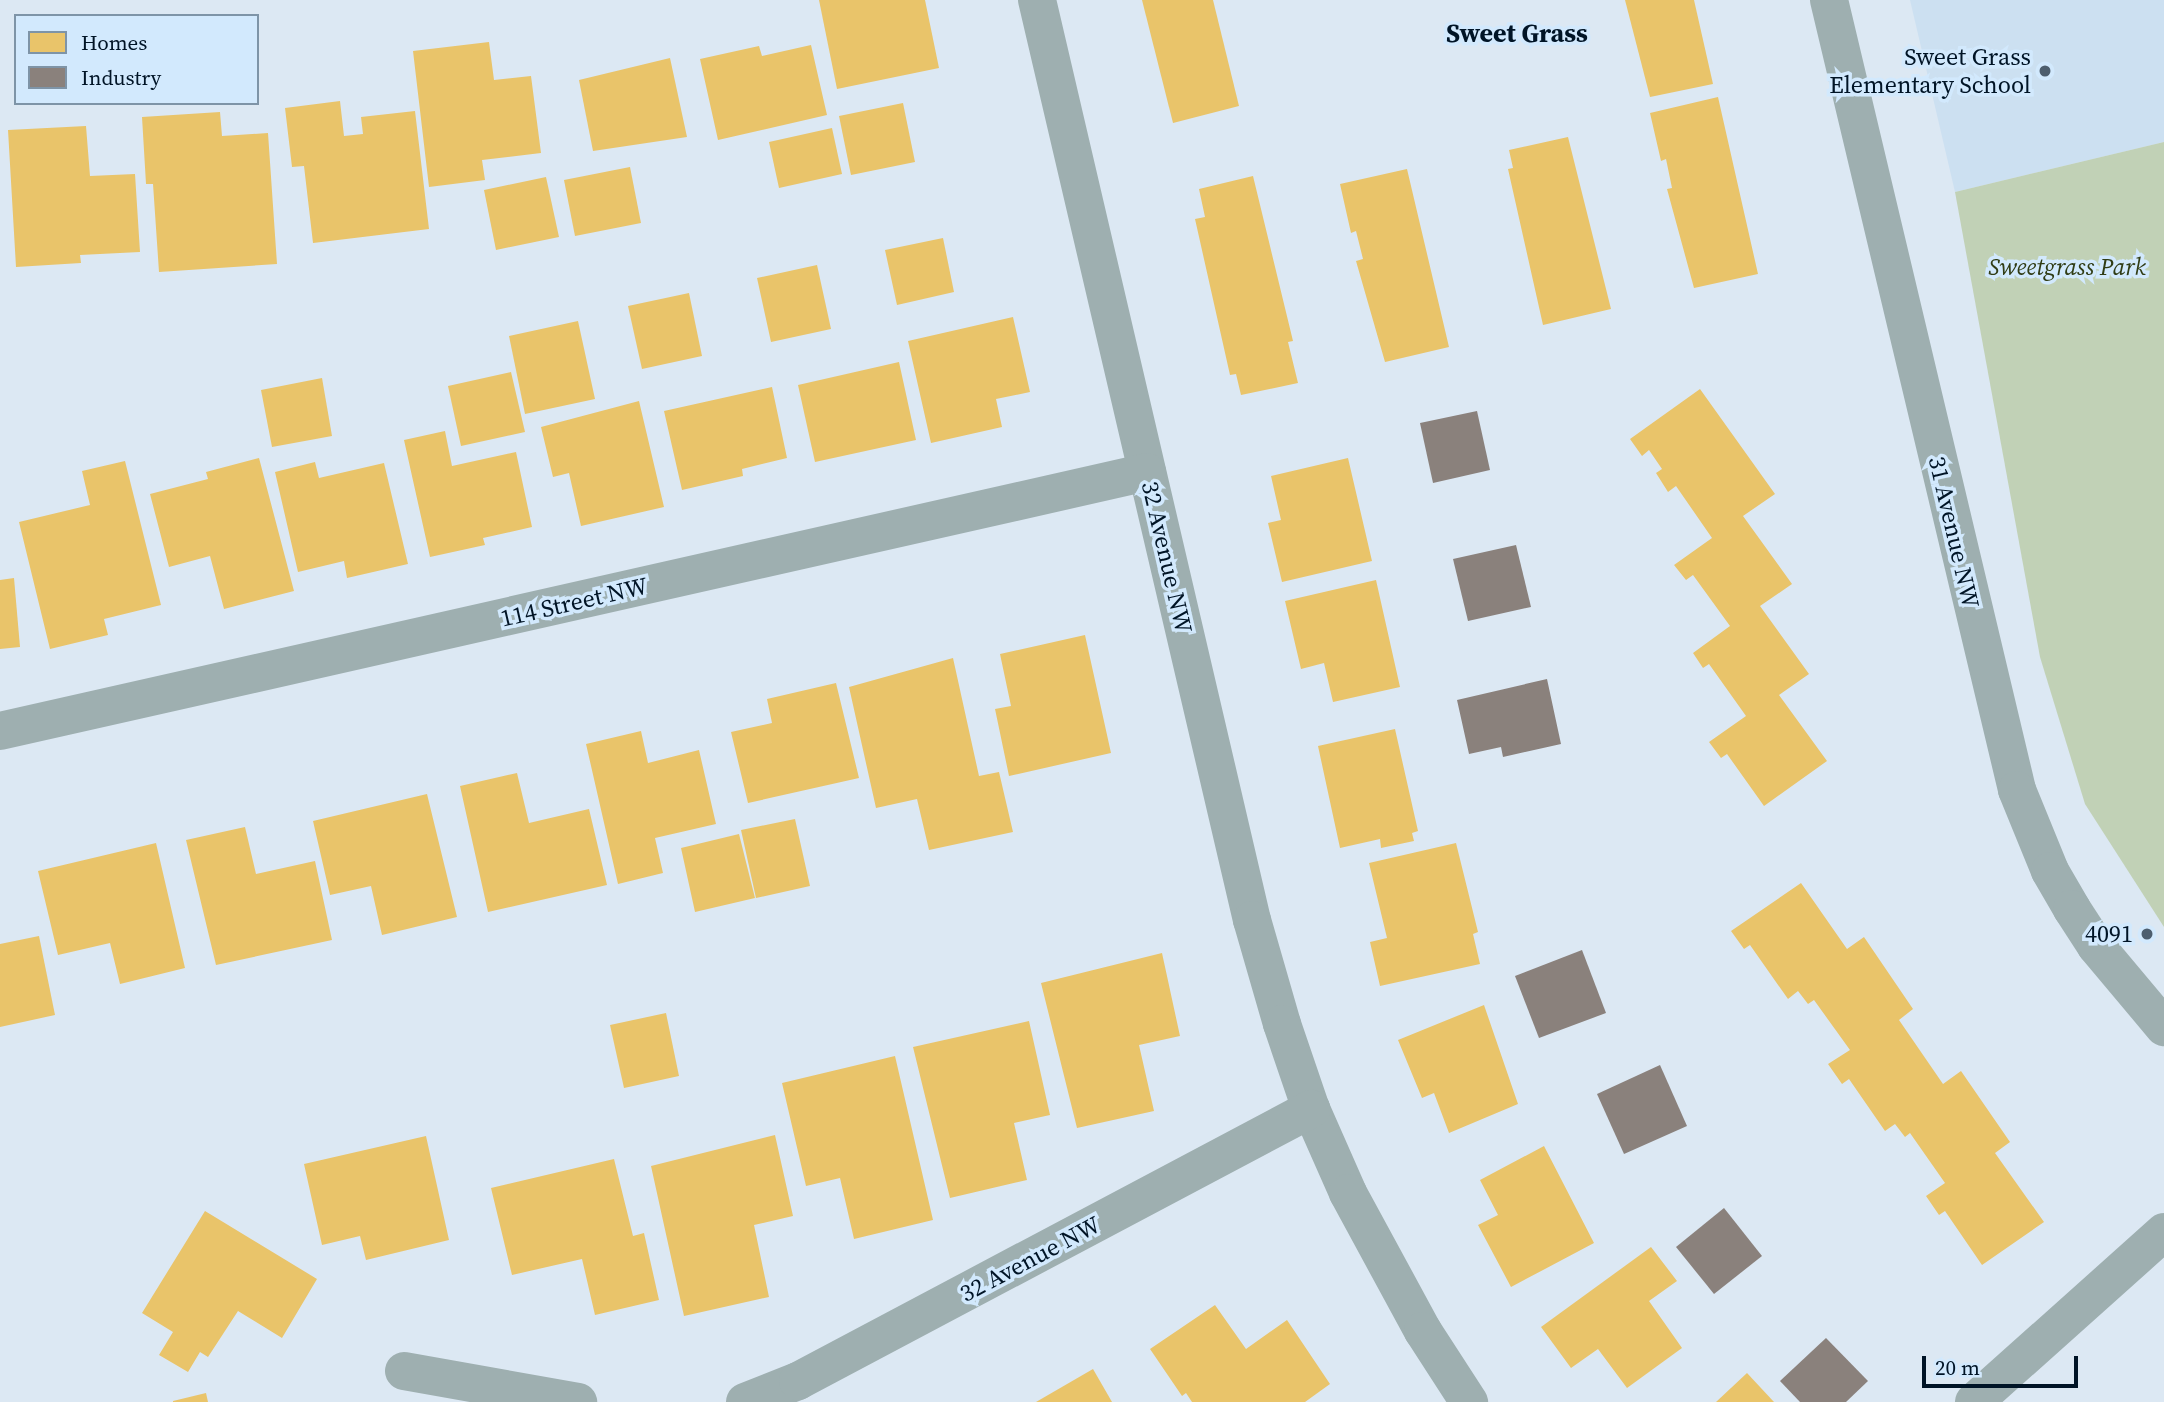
<!DOCTYPE html>
<html>
<head>
<meta charset="utf-8">
<style>
  body { margin:0 }
  #map { position:relative; width:2164px; height:1402px; overflow:hidden; background:#dce8f3; font-family:"Source Serif 4",serif }
  div>[style] { position:absolute }
  [style*='--x'] { left:calc(var(--x)*1px); top:calc(var(--y)*1px); width:calc(var(--w)*1px); rotate:calc(var(--a)*1deg) }
  .built>* { inset:0; background:#cce0f1 }
  .green>* { inset:0; background:#c1d1b6 }
  .homes>* { inset:0; background:#e9c46a }
  .industry>* { inset:0; background:#8a817c }
  .minor>* { height:38px; margin:-19px; padding:0 19px; transform-origin:19px; border-radius:19px; background:#9eafb0 }
  .tertiary>* { height:38px; margin:-19px; padding:0 19px; transform-origin:19px; border-radius:19px; background:#9eafb0 }
  .dots>* { width:19px; height:19px; translate:-50% -50%; box-sizing:border-box; border:4px solid #d2e9fd; border-radius:50% }
  span { translate:-50% -50%; white-space:nowrap; text-align:center; line-height:1.15; -webkit-text-stroke:7px #d2e9fd; paint-order:stroke }
  .poi-label { font-size:24px; color:#001426 }
  .right { translate:-100% -50%; text-align:right }
  .park-label { font-size:24px; color:#303c15; font-style:italic }
  .street-label { font-size:24px; color:#001426 }
  .neighbourhood-label { font-size:26px; color:#001426; font-weight:700 }
  .legend { position:absolute; left:14px; top:14px; width:245px; height:91px; box-sizing:border-box; background:#d2e9fd; border:2px solid #7e94a7; margin:0; padding:9px 12px; list-style:none; font-size:21px; color:#001426 }
  .legend li { display:flex; align-items:center; gap:14px; height:35px }
  .legend b { width:35px; border:2px solid #7e94a7 }
  .scale { position:absolute; left:1922px; top:1356px; width:156px; height:32px; box-sizing:border-box; border:4px solid #001426; border-top:0; padding-left:9px; font-size:21px; line-height:24px; white-space:nowrap; color:#001426; -webkit-text-stroke:5px #d2e9fd; paint-order:stroke }
</style>
</head>
<body>
<div id="map">
  <div class="built">
    <div style="clip-path:polygon(1910px 0,2164px 0,2164px 142px,1955px 192px)"></div>
  </div>
  <div class="green">
    <div style="clip-path:polygon(2164px 142px,2164px 927px,2085px 804px,2040px 657px,1955px 192px)"></div>
  </div>
  <div class="homes">
    <div style="clip-path:polygon(819px 0,925px 0,939px 68px,837px 89px)"></div>
    <div style="clip-path:polygon(1142px 0,1213px 0,1239px 106px,1173px 123px)"></div>
    <div style="clip-path:polygon(1625px 0,1694px 0,1713px 84px,1650px 97px)"></div>
    <div style="clip-path:polygon(489px 42px,494px 80px,531px 76px,541px 153px,482px 160px,485px 180px,429px 187px,413px 51px)"></div>
    <div style="clip-path:polygon(811px 45px,827px 115px,718px 140px,700px 59px,759px 46px,762px 56px)"></div>
    <div style="clip-path:polygon(670px 58px,687px 137px,593px 151px,579px 80px)"></div>
    <div style="clip-path:polygon(1718px 97px,1758px 274px,1694px 288px,1667px 189px,1672px 188px,1666px 159px,1661px 161px,1650px 113px)"></div>
    <div style="clip-path:polygon(340px 101px,344px 136px,363px 134px,361px 117px,415px 111px,429px 229px,313px 243px,304px 166px,292px 167px,285px 108px)"></div>
    <div style="clip-path:polygon(903px 103px,915px 162px,851px 175px,839px 116px)"></div>
    <div style="clip-path:polygon(220px 112px,222px 136px,268px 133px,277px 264px,159px 272px,153px 184px,146px 184px,142px 117px)"></div>
    <div style="clip-path:polygon(86px 126px,90px 176px,135px 174px,140px 252px,80px 255px,81px 263px,16px 267px,8px 130px)"></div>
    <div style="clip-path:polygon(832px 128px,842px 174px,779px 188px,769px 142px)"></div>
    <div style="clip-path:polygon(1568px 137px,1611px 309px,1543px 325px,1508px 169px,1513px 168px,1509px 150px)"></div>
    <div style="clip-path:polygon(630px 167px,641px 223px,575px 236px,564px 180px)"></div>
    <div style="clip-path:polygon(1407px 169px,1449px 347px,1385px 362px,1356px 261px,1363px 259px,1356px 231px,1351px 233px,1340px 184px)"></div>
    <div style="clip-path:polygon(1253px 176px,1293px 341px,1288px 342px,1298px 383px,1241px 395px,1236px 374px,1230px 375px,1195px 219px,1205px 217px,1199px 189px)"></div>
    <div style="clip-path:polygon(546px 177px,559px 237px,496px 250px,484px 190px)"></div>
    <div style="clip-path:polygon(943px 238px,954px 292px,897px 305px,885px 250px)"></div>
    <div style="clip-path:polygon(817px 265px,831px 329px,771px 342px,757px 278px)"></div>
    <div style="clip-path:polygon(689px 293px,702px 356px,642px 369px,628px 306px)"></div>
    <div style="clip-path:polygon(1013px 317px,1030px 392px,996px 399px,1002px 427px,931px 443px,908px 341px)"></div>
    <div style="clip-path:polygon(578px 321px,595px 399px,525px 414px,509px 336px)"></div>
    <div style="clip-path:polygon(899px 362px,916px 440px,815px 462px,798px 385px)"></div>
    <div style="clip-path:polygon(511px 372px,525px 432px,461px 446px,448px 386px)"></div>
    <div style="clip-path:polygon(322px 378px,332px 436px,272px 447px,261px 390px)"></div>
    <div style="clip-path:polygon(772px 387px,787px 458px,742px 469px,743px 476px,682px 490px,664px 411px)"></div>
    <div style="clip-path:polygon(1700px 389px,1775px 494px,1743px 516px,1792px 584px,1760px 606px,1809px 674px,1779px 695px,1827px 761px,1764px 806px,1727px 754px,1721px 758px,1709px 742px,1746px 716px,1709px 664px,1703px 668px,1693px 653px,1730px 626px,1693px 575px,1686px 580px,1674px 565px,1712px 538px,1676px 486px,1668px 492px,1656px 473px,1662px 469px,1649px 450px,1642px 456px,1630px 439px)"></div>
    <div style="clip-path:polygon(639px 401px,664px 507px,581px 526px,569px 473px,553px 477px,541px 427px)"></div>
    <div style="clip-path:polygon(445px 431px,452px 466px,516px 452px,532px 527px,483px 538px,485px 545px,430px 557px,404px 440px)"></div>
    <div style="clip-path:polygon(259px 458px,294px 591px,224px 609px,210px 556px,169px 567px,150px 494px,208px 479px,206px 472px)"></div>
    <div style="clip-path:polygon(1348px 458px,1372px 561px,1282px 582px,1268px 523px,1281px 520px,1271px 476px)"></div>
    <div style="clip-path:polygon(125px 461px,161px 605px,104px 619px,108px 635px,50px 649px,19px 522px,90px 505px,82px 471px)"></div>
    <div style="clip-path:polygon(315px 462px,319px 478px,384px 463px,408px 564px,347px 578px,344px 561px,298px 572px,275px 472px)"></div>
    <div style="clip-path:polygon(14px 578px,20px 647px,0 649px,0 580px)"></div>
    <div style="clip-path:polygon(1376px 580px,1400px 687px,1333px 702px,1324px 663px,1301px 669px,1285px 601px)"></div>
    <div style="clip-path:polygon(1085px 635px,1111px 753px,1009px 776px,995px 709px,1011px 706px,1000px 654px)"></div>
    <div style="clip-path:polygon(953px 658px,979px 776px,999px 772px,1013px 832px,929px 850px,917px 799px,876px 808px,849px 687px)"></div>
    <div style="clip-path:polygon(836px 683px,859px 778px,748px 803px,731px 732px,772px 723px,767px 699px)"></div>
    <div style="clip-path:polygon(1395px 729px,1418px 831px,1412px 833px,1414px 841px,1381px 848px,1380px 839px,1340px 848px,1318px 746px)"></div>
    <div style="clip-path:polygon(641px 731px,648px 763px,699px 750px,716px 824px,655px 838px,663px 873px,618px 884px,586px 744px)"></div>
    <div style="clip-path:polygon(517px 773px,529px 823px,589px 809px,607px 885px,488px 912px,460px 786px)"></div>
    <div style="clip-path:polygon(427px 794px,457px 917px,382px 935px,371px 886px,330px 895px,313px 821px)"></div>
    <div style="clip-path:polygon(795px 819px,810px 886px,756px 898px,741px 830px)"></div>
    <div style="clip-path:polygon(245px 827px,256px 874px,315px 861px,332px 940px,216px 965px,186px 840px)"></div>
    <div style="clip-path:polygon(739px 834px,755px 898px,695px 912px,681px 848px)"></div>
    <div style="clip-path:polygon(156px 843px,185px 968px,120px 984px,110px 943px,58px 955px,38px 871px)"></div>
    <div style="clip-path:polygon(1456px 843px,1478px 932px,1473px 934px,1480px 964px,1380px 986px,1370px 942px,1387px 938px,1369px 863px)"></div>
    <div style="clip-path:polygon(1801px 883px,1847px 949px,1864px 937px,1913px 1009px,1899px 1020px,1943px 1084px,1961px 1071px,2010px 1142px,1995px 1153px,2044px 1222px,1982px 1265px,1945px 1211px,1939px 1215px,1926px 1196px,1945px 1183px,1910px 1133px,1905px 1137px,1895px 1124px,1885px 1131px,1849px 1079px,1842px 1084px,1828px 1064px,1850px 1050px,1814px 1000px,1808px 1004px,1798px 991px,1788px 999px,1750px 945px,1744px 949px,1731px 931px)"></div>
    <div style="clip-path:polygon(39px 936px,55px 1015px,0 1027px,0 944px)"></div>
    <div style="clip-path:polygon(1162px 953px,1180px 1036px,1139px 1045px,1154px 1111px,1077px 1128px,1041px 983px)"></div>
    <div style="clip-path:polygon(1484px 1005px,1518px 1104px,1449px 1133px,1434px 1093px,1422px 1098px,1398px 1040px)"></div>
    <div style="clip-path:polygon(666px 1013px,679px 1076px,624px 1088px,610px 1025px)"></div>
    <div style="clip-path:polygon(1029px 1021px,1050px 1115px,1014px 1123px,1027px 1180px,950px 1198px,913px 1047px)"></div>
    <div style="clip-path:polygon(895px 1056px,933px 1220px,854px 1239px,840px 1178px,806px 1186px,782px 1083px)"></div>
    <div style="clip-path:polygon(775px 1135px,793px 1216px,754px 1225px,769px 1297px,684px 1316px,651px 1166px)"></div>
    <div style="clip-path:polygon(426px 1136px,449px 1240px,366px 1260px,360px 1236px,322px 1245px,304px 1164px)"></div>
    <div style="clip-path:polygon(1544px 1146px,1594px 1243px,1511px 1287px,1478px 1225px,1498px 1215px,1480px 1180px)"></div>
    <div style="clip-path:polygon(614px 1159px,633px 1236px,644px 1233px,659px 1300px,595px 1315px,582px 1259px,512px 1275px,491px 1188px)"></div>
    <div style="clip-path:polygon(205px 1211px,317px 1279px,282px 1338px,238px 1311px,208px 1357px,200px 1352px,188px 1372px,159px 1355px,173px 1332px,142px 1313px)"></div>
    <div style="clip-path:polygon(1651px 1247px,1677px 1281px,1649px 1301px,1682px 1348px,1627px 1388px,1598px 1349px,1571px 1368px,1541px 1327px)"></div>
    <div style="clip-path:polygon(1215px 1305px,1246px 1349px,1287px 1320px,1330px 1384px,1305px 1402px,1192px 1402px,1186px 1393px,1182px 1396px,1150px 1349px)"></div>
    <div style="clip-path:polygon(1093px 1369px,1112px 1402px,1036px 1402px)"></div>
    <div style="clip-path:polygon(1747px 1373px,1774px 1402px,1716px 1402px)"></div>
    <div style="clip-path:polygon(206px 1393px,208px 1402px,173px 1402px,173px 1401px)"></div>
  </div>
  <div class="industry">
    <div style="clip-path:polygon(1477px 411px,1490px 470px,1433px 483px,1420px 423px)"></div>
    <div style="clip-path:polygon(1516px 545px,1531px 607px,1468px 621px,1453px 559px)"></div>
    <div style="clip-path:polygon(1547px 679px,1561px 744px,1503px 757px,1501px 747px,1469px 754px,1457px 700px)"></div>
    <div style="clip-path:polygon(1582px 950px,1606px 1013px,1539px 1038px,1515px 976px)"></div>
    <div style="clip-path:polygon(1660px 1065px,1687px 1126px,1624px 1154px,1597px 1094px)"></div>
    <div style="clip-path:polygon(1724px 1208px,1762px 1256px,1714px 1294px,1676px 1247px)"></div>
    <div style="clip-path:polygon(1826px 1338px,1868px 1381px,1846px 1402px,1800px 1402px,1780px 1381px)"></div>
  </div>
  <div class="minor">
    <div style="--x:1037;--y:0;--w:945;--a:76.85"></div>
    <div style="--x:1252;--y:920;--w:108;--a:73.9"></div>
    <div style="--x:1282;--y:1024;--w:90;--a:71.2"></div>
    <div style="--x:1311;--y:1109;--w:92;--a:66.2"></div>
    <div style="--x:1348;--y:1193;--w:157;--a:61.5"></div>
    <div style="--x:1423;--y:1331;--w:85;--a:57.1"></div>
    <div style="--x:0;--y:731;--w:1176;--a:-12.72"></div>
    <div style="--x:404;--y:1371;--w:177;--a:10.1"></div>
    <div style="--x:745;--y:1402;--w:57;--a:-21.6"></div>
    <div style="--x:798;--y:1381;--w:581;--a:-27.93"></div>
    <div style="--x:1974;--y:1402;--w:255;--a:-41.8"></div>
  </div>
  <div class="tertiary">
    <div style="--x:1829;--y:0;--w:812;--a:76.61"></div>
    <div style="--x:2017;--y:790;--w:87;--a:67.8"></div>
    <div style="--x:2050;--y:871;--w:44;--a:59.9"></div>
    <div style="--x:2072;--y:909;--w:44;--a:57"></div>
    <div style="--x:2096;--y:946;--w:106;--a:50"></div>
  </div>
  <div class="dots">
    <div style="left:2045px;top:71px;background:#4d5e6e"></div>
    <div style="left:2147px;top:934px;background:#4d5e6e"></div>
  </div>
  <div class="poi-label">
    <span class="right" style="left:2031px;top:71px">Sweet Grass<br>Elementary School</span>
    <span class="right" style="left:2133px;top:934px">4091</span>
  </div>
  <div class="park-label">
    <span style="left:2067px;top:267px">Sweetgrass Park</span>
  </div>
  <div class="street-label">
    <span style="left:1954px;top:532px;rotate:77deg">31 Avenue NW</span>
    <span style="left:1167px;top:557px;rotate:77deg">32 Avenue NW</span>
    <span style="left:574px;top:602px;rotate:-13deg">114 Street NW</span>
    <span style="left:1030px;top:1259px;rotate:-28deg">32 Avenue NW</span>
  </div>
  <div class="neighbourhood-label">
    <span style="left:1517px;top:34px">Sweet Grass</span>
  </div>
  <ul class="legend">
  <li><b style="height:19px;background:#e9c46a"></b>Homes</li>
  <li><b style="height:19px;background:#8a817c"></b>Industry</li>
  </ul>
  <div class="scale">20 m</div>
</div>
</body>
</html>
